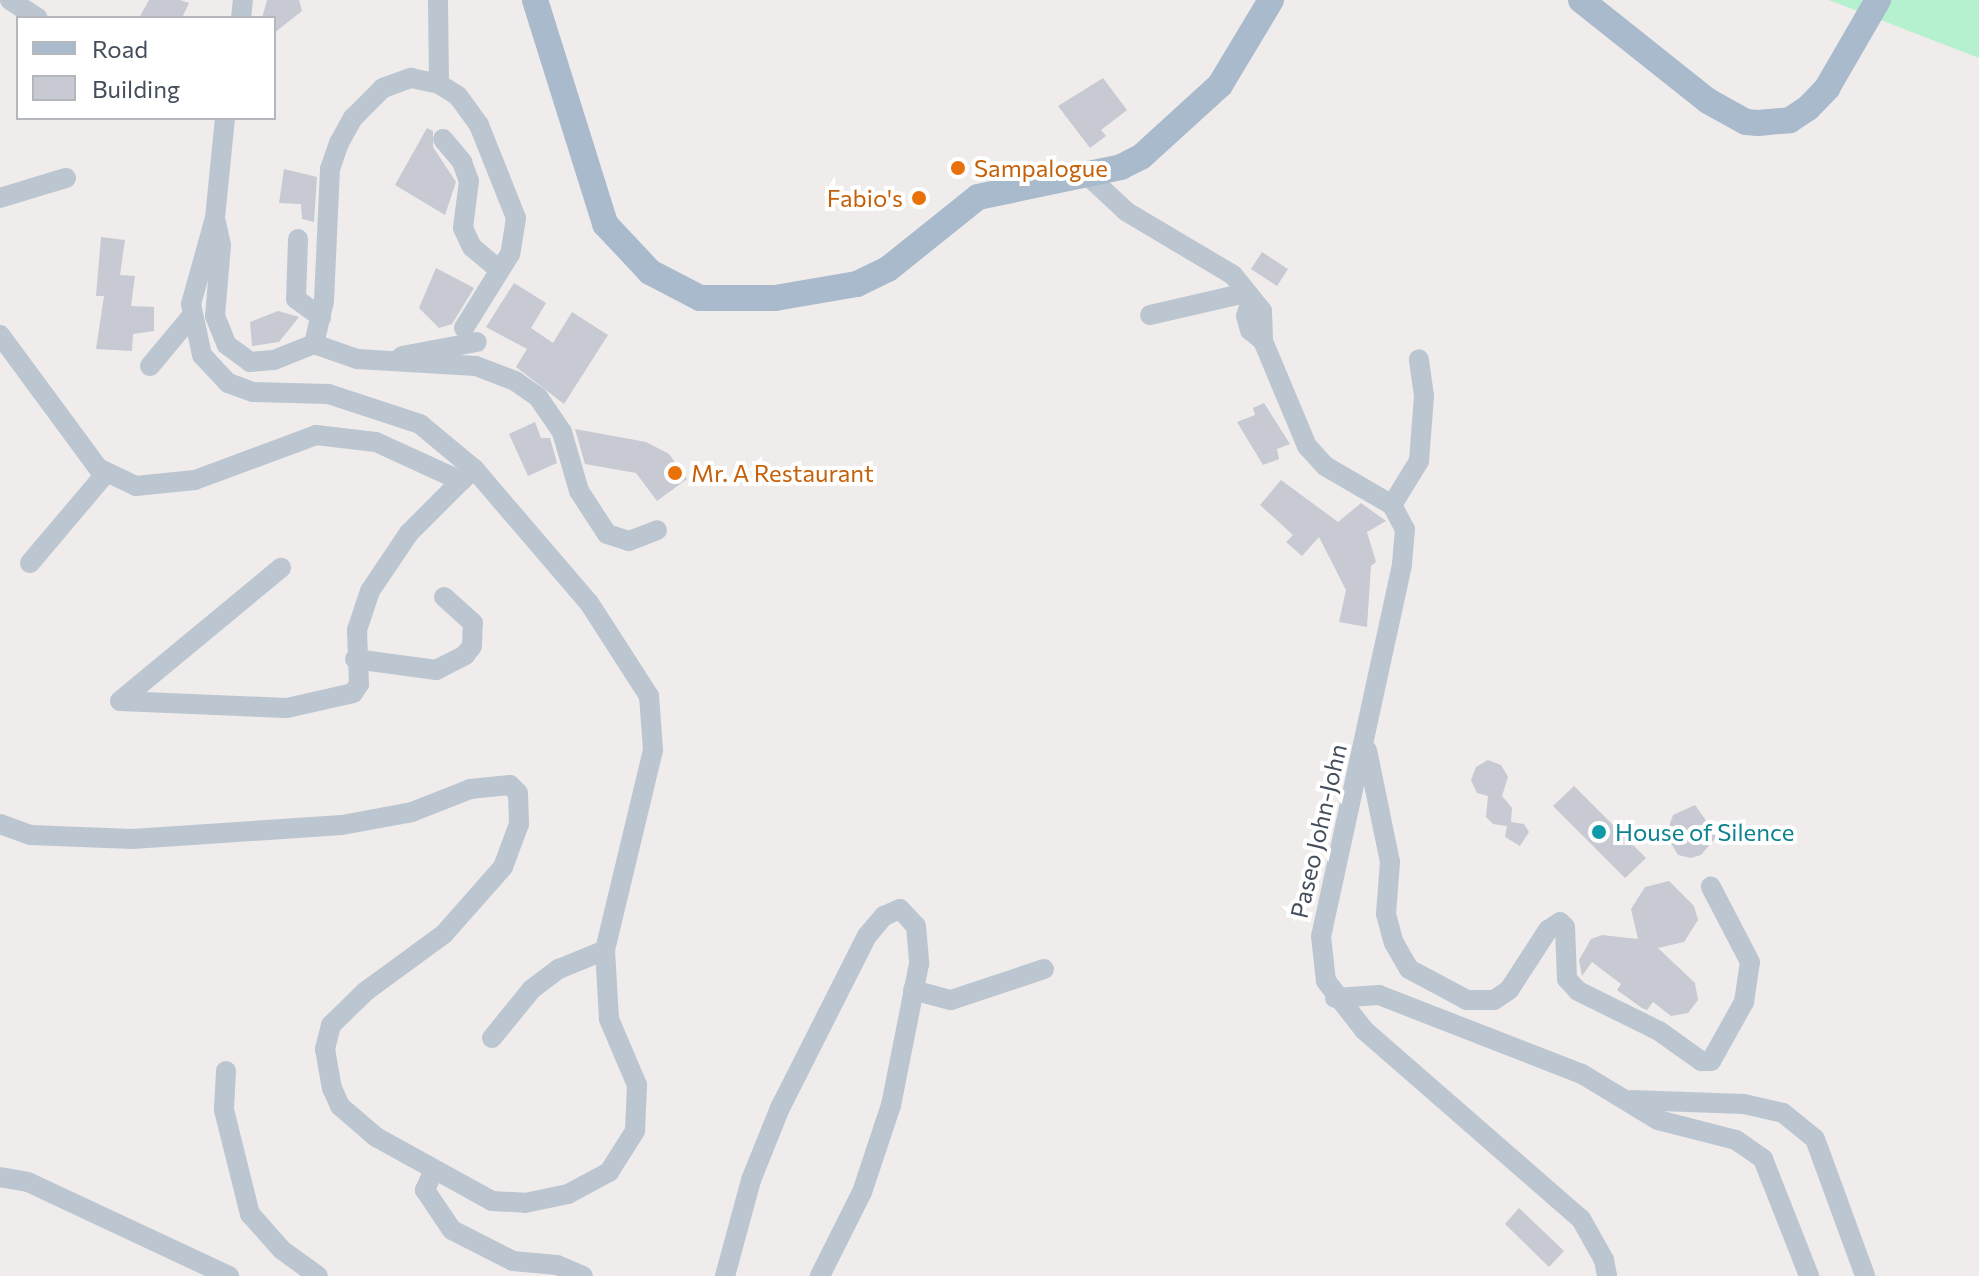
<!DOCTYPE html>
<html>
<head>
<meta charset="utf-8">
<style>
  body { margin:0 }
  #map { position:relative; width:1979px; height:1276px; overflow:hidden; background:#efeceb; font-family:Commissioner,sans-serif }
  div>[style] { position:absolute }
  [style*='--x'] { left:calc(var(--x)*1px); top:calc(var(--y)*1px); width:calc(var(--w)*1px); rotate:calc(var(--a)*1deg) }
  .green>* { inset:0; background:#b5f1cf }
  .building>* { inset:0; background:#c7cad2 }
  .minor>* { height:20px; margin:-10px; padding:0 10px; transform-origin:10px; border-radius:10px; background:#bbc6d0 }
  .major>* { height:26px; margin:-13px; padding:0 13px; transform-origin:13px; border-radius:13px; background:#a9bacd }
  .dots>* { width:22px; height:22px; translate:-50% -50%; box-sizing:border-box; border:4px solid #fff; border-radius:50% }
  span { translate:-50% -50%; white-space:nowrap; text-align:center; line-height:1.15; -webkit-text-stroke:8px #fff; paint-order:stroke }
  .food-label { font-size:24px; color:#c56008 }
  .left { translate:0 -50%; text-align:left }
  .right { translate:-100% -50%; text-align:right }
  .street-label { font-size:24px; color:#434e5a }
  .culture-label { font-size:24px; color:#0d838f }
  .legend { position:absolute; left:16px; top:16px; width:260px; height:104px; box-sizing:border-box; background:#fff; border:2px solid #b4b8bd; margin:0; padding:10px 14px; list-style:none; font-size:24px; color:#434e5a }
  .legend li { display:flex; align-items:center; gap:16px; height:40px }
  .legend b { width:40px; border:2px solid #b4b8bd }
</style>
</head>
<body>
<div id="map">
  <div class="green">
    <div style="clip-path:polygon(1829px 0,1979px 0,1979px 58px)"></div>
  </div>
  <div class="building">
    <div style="clip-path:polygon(149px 0,180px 0,189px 3px,182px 18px,139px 18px)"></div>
    <div style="clip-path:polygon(267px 0,299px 0,302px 11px,274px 33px,274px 18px,262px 18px)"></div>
    <div style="clip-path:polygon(1103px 78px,1127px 110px,1101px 130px,1106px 136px,1090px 148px,1058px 106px)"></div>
    <div style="clip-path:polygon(427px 128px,433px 131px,433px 147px,456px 182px,445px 215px,395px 185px)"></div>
    <div style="clip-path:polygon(284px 169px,317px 177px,314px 222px,302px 219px,301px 204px,279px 203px)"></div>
    <div style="clip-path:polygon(101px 237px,125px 240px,120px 275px,135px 276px,131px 306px,154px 307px,154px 331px,133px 334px,132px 351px,96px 349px,104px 296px,96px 296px)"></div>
    <div style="clip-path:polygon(1262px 252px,1288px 269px,1277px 286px,1251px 269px)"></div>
    <div style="clip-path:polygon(436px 268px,474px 288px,452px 324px,439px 328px,419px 308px)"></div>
    <div style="clip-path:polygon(514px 283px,546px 303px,531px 328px,553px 343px,572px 312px,608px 335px,564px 404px,516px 367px,527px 349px,486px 327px)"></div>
    <div style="clip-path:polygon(278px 311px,299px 317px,279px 342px,252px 346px,250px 322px)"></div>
    <div style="clip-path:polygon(1264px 403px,1290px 444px,1277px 449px,1279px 459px,1263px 465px,1237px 422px,1255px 415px,1253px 408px)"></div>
    <div style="clip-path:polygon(535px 422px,541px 438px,550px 438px,557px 463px,528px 476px,509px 434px)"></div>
    <div style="clip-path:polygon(575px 429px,646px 442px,669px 454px,687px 479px,657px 501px,636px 473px,585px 464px)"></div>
    <div style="clip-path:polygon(1281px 480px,1338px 522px,1361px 503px,1386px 521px,1367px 532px,1376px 562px,1371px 566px,1367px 627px,1339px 622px,1346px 590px,1319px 537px,1302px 556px,1286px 542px,1293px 535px,1260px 505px)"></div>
    <div style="clip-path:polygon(1488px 760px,1501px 765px,1508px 777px,1502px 796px,1512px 808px,1511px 822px,1524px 824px,1529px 832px,1520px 846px,1505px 837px,1507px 826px,1493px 824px,1486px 817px,1488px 796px,1477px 793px,1471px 780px,1476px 767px)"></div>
    <div style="clip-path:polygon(1574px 786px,1646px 858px,1625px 878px,1553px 806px)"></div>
    <div style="clip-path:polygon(1695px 805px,1717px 836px,1701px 855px,1691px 858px,1678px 855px,1666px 835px,1673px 815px)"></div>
    <div style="clip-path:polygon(1669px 881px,1694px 906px,1698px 920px,1684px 942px,1658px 948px,1695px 983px,1698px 1000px,1688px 1013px,1671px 1016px,1653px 1002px,1647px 1010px,1642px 1008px,1617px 990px,1621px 984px,1592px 962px,1582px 976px,1579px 960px,1591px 939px,1602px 935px,1638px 939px,1631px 909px,1645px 887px)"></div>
    <div style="clip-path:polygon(1519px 1208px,1564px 1251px,1549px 1267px,1505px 1224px)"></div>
  </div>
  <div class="minor">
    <div style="--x:10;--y:0;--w:33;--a:33"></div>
    <div style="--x:438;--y:0;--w:84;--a:89.3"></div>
    <div style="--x:241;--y:18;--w:18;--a:-84"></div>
    <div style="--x:443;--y:139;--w:30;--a:50"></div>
    <div style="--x:462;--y:162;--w:20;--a:70"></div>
    <div style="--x:469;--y:181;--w:47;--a:97.3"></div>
    <div style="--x:463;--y:228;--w:21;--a:65"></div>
    <div style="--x:472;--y:247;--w:35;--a:40"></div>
    <div style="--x:1085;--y:173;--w:57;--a:42.9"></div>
    <div style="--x:1127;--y:212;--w:123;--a:30.7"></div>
    <div style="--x:1233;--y:275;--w:46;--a:51.1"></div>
    <div style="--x:1262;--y:311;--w:30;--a:88"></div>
    <div style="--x:0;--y:198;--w:69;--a:-16.9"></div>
    <div style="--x:216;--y:222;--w:24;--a:78"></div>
    <div style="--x:221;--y:245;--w:71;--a:94.8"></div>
    <div style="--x:215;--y:316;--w:31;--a:68"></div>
    <div style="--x:227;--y:345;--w:29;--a:36"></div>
    <div style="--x:250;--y:362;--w:24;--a:-5"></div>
    <div style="--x:274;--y:360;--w:43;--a:-21.8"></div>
    <div style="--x:314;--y:344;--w:44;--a:-76.9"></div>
    <div style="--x:324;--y:301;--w:132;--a:-87.4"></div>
    <div style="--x:330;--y:169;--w:28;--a:-71"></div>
    <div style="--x:339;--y:143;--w:29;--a:-61"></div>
    <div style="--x:353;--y:118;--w:42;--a:-45"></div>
    <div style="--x:383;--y:88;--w:30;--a:-20"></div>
    <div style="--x:411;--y:78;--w:29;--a:12"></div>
    <div style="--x:439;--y:84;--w:22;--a:32"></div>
    <div style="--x:458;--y:96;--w:36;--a:54"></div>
    <div style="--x:479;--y:125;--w:100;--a:68.3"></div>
    <div style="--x:516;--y:218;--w:36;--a:99"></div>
    <div style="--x:510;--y:254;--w:87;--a:121.9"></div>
    <div style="--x:298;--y:239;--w:60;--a:91.9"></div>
    <div style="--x:296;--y:299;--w:31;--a:36"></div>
    <div style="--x:1251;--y:301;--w:16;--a:108"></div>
    <div style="--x:1246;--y:316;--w:15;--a:74"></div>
    <div style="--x:1250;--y:330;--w:17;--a:40"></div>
    <div style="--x:1263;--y:341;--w:114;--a:67.3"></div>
    <div style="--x:1307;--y:446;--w:27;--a:48"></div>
    <div style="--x:1325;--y:466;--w:78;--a:30.2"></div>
    <div style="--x:1392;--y:505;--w:27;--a:62"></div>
    <div style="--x:1405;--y:529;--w:36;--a:95"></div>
    <div style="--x:1402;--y:565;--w:380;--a:102.3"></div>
    <div style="--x:1321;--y:936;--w:45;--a:83.7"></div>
    <div style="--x:1326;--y:981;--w:62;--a:52.2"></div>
    <div style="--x:1364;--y:1030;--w:288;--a:41.1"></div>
    <div style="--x:1581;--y:1219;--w:47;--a:60.7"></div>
    <div style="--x:1604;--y:1260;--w:16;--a:79"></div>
    <div style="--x:1150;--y:315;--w:98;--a:-12.9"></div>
    <div style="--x:0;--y:335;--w:165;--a:53.6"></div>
    <div style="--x:98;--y:468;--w:42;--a:25.3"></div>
    <div style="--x:136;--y:486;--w:59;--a:-5.8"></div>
    <div style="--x:195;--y:480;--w:129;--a:-20.4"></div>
    <div style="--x:316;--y:435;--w:60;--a:6.7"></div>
    <div style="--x:376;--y:442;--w:94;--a:24.6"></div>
    <div style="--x:461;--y:481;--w:18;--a:-43"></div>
    <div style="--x:314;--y:344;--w:46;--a:19.2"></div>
    <div style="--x:357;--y:359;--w:119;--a:3.4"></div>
    <div style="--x:476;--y:366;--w:42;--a:21"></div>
    <div style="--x:515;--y:381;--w:28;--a:35"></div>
    <div style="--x:538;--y:397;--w:42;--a:55.6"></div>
    <div style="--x:562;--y:432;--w:61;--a:73.9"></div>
    <div style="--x:579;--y:491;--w:51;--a:56.9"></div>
    <div style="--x:607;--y:534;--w:23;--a:18"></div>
    <div style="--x:629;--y:541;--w:30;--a:-21"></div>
    <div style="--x:402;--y:356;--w:76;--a:-10.6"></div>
    <div style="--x:150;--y:366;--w:62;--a:-50.2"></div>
    <div style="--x:1392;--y:505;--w:52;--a:-58.5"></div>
    <div style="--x:1419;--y:461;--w:65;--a:-85.6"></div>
    <div style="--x:1424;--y:396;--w:37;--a:-98"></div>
    <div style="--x:30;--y:563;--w:118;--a:-49.8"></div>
    <div style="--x:355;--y:659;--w:82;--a:7.7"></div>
    <div style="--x:436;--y:670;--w:33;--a:-27"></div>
    <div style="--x:465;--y:655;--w:11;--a:-52"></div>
    <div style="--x:472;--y:646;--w:23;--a:-88"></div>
    <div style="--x:473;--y:623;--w:39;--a:-138"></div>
    <div style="--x:120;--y:701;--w:167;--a:2.4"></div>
    <div style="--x:287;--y:708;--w:68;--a:-12.8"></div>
    <div style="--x:353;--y:693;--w:11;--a:-56"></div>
    <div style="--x:359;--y:684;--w:54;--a:-92.1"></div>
    <div style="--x:357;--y:630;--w:41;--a:-71.6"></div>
    <div style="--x:370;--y:591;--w:70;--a:-56.1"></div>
    <div style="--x:409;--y:533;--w:74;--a:-45"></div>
    <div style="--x:120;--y:701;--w:209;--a:-39.6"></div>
    <div style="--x:1367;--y:750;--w:114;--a:78.4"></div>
    <div style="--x:1390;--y:862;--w:52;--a:94.4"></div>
    <div style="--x:1386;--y:914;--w:30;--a:75"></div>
    <div style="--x:1394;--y:943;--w:30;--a:60"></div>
    <div style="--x:1409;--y:969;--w:66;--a:28.1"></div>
    <div style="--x:1467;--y:1000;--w:27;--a:0"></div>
    <div style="--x:1494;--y:1000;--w:18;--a:-34"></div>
    <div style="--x:1509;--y:990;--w:72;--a:-57"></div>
    <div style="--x:1548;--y:930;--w:14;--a:-34"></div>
    <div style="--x:1560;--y:922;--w:7;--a:45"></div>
    <div style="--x:1565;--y:927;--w:52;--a:87.8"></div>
    <div style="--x:1567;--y:979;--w:16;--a:47"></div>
    <div style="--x:1578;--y:991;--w:90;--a:26.3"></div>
    <div style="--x:1659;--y:1031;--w:52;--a:35.5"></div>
    <div style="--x:1701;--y:1061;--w:10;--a:0"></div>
    <div style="--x:1711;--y:1061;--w:68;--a:-60.8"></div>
    <div style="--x:1744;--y:1002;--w:40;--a:-81.5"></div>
    <div style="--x:1750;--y:962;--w:85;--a:-117.5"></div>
    <div style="--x:0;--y:824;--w:32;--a:20"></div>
    <div style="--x:30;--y:835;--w:102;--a:2.2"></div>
    <div style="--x:132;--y:839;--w:210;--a:-3.8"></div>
    <div style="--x:342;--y:825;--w:71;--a:-10.5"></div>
    <div style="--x:412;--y:812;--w:62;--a:-21.6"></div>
    <div style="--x:470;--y:789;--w:40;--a:-5.7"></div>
    <div style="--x:510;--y:785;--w:11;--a:45"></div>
    <div style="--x:518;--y:793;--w:31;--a:88"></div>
    <div style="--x:519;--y:824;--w:46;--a:110.4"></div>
    <div style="--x:503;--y:867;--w:89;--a:131.4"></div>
    <div style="--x:444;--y:934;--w:97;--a:143.8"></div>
    <div style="--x:366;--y:991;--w:49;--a:135.8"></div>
    <div style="--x:331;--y:1025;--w:25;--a:104"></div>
    <div style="--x:325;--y:1049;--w:40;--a:80"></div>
    <div style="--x:332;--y:1088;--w:20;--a:66"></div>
    <div style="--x:340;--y:1106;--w:48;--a:40.7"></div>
    <div style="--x:376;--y:1137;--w:132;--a:28.9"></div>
    <div style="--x:492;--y:1201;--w:33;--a:3"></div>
    <div style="--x:525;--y:1203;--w:44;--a:-11.8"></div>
    <div style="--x:568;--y:1194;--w:47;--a:-28.2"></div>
    <div style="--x:609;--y:1172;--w:49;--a:-57.6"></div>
    <div style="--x:635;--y:1131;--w:46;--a:-87.5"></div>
    <div style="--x:637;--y:1085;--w:72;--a:-113"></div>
    <div style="--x:609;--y:1019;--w:69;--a:-93.3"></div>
    <div style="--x:605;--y:950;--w:206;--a:-76.5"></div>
    <div style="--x:653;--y:750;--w:54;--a:-94.2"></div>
    <div style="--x:649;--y:696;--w:111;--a:-122.8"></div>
    <div style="--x:589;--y:603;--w:177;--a:-130.6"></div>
    <div style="--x:474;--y:469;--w:70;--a:-140.2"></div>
    <div style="--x:420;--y:424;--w:97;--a:-161.9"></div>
    <div style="--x:328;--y:394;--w:75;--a:-178.5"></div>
    <div style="--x:253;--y:392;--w:27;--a:-160"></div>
    <div style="--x:228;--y:383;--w:38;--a:-133"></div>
    <div style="--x:202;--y:355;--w:52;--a:-102.2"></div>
    <div style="--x:191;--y:304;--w:89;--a:-74.4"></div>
    <div style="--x:215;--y:218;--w:100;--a:-84.3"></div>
    <div style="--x:913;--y:990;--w:39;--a:15"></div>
    <div style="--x:951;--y:1000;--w:98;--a:-18.4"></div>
    <div style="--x:1335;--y:998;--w:44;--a:-3.9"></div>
    <div style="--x:1379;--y:995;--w:218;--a:21.3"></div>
    <div style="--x:1582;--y:1074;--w:89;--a:31.2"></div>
    <div style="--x:1658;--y:1120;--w:81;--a:14.4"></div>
    <div style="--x:1736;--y:1140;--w:33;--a:35"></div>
    <div style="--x:1763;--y:1159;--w:126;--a:68.5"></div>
    <div style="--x:492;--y:1038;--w:63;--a:-50.8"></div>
    <div style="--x:532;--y:989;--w:34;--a:-37"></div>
    <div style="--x:559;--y:969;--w:50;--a:-22.4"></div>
    <div style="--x:226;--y:1071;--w:39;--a:93"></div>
    <div style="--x:224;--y:1110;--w:107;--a:76"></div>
    <div style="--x:250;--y:1214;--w:48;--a:48.4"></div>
    <div style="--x:282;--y:1250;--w:44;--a:35.8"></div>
    <div style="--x:1631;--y:1100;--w:113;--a:2"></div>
    <div style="--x:1744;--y:1104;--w:40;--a:13"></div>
    <div style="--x:1783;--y:1113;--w:41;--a:39.1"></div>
    <div style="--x:1815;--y:1139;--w:146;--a:69.9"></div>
    <div style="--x:433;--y:1172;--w:20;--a:114"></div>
    <div style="--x:425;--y:1190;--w:48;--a:56"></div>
    <div style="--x:452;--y:1230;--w:68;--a:26.9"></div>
    <div style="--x:513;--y:1261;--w:44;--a:5.2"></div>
    <div style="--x:557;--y:1265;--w:28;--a:23"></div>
    <div style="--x:0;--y:1177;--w:28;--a:10"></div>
    <div style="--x:28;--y:1182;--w:222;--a:25.1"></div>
    <div style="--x:725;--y:1276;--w:99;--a:-74.8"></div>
    <div style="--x:751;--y:1180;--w:78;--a:-68.1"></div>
    <div style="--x:780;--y:1108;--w:193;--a:-63.2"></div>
    <div style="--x:867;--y:936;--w:26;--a:-50"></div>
    <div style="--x:884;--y:916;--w:17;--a:-24"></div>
    <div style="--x:900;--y:909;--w:23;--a:47"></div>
    <div style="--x:916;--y:926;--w:38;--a:85"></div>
    <div style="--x:919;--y:964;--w:144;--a:101.2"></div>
    <div style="--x:891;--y:1105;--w:92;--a:108.4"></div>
    <div style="--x:862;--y:1192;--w:94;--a:116.6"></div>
  </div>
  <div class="major">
    <div style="--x:535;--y:0;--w:235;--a:72.6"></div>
    <div style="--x:605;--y:224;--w:66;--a:46.8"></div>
    <div style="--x:650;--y:272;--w:56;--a:27.5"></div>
    <div style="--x:700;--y:298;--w:75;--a:0"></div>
    <div style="--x:775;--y:298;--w:83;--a:-9.7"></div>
    <div style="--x:857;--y:284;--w:34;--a:-26"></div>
    <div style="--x:888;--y:269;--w:115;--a:-38.7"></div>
    <div style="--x:978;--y:197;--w:146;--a:-11.8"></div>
    <div style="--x:1121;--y:167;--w:22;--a:-27"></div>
    <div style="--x:1141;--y:157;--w:107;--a:-42.3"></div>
    <div style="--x:1220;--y:85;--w:99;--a:-59"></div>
    <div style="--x:1581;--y:0;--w:162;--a:38.5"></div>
    <div style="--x:1708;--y:101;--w:43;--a:28.9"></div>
    <div style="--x:1746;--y:122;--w:12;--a:5"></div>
    <div style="--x:1758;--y:123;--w:32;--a:-5"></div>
    <div style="--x:1790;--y:120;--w:22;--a:-34"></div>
    <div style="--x:1808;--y:108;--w:28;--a:-46"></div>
    <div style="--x:1827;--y:88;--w:102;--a:-59.9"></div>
  </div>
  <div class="dots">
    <div style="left:958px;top:168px;background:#e8710a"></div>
    <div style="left:919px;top:198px;background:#e8710a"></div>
    <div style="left:675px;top:473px;background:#e8710a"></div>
    <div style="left:1599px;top:832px;background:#0f9aa8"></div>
  </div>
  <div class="food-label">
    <span class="left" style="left:974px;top:168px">Sampalogue</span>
    <span class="right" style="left:903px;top:198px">Fabio's</span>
    <span class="left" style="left:691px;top:473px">Mr. A Restaurant</span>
  </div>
  <div class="street-label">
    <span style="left:1318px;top:831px;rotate:-77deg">Paseo John-John</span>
  </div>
  <div class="culture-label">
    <span class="left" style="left:1615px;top:832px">House of Silence</span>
  </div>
  <ul class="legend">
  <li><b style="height:10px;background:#a9bacd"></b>Road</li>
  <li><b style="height:22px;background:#c7cad2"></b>Building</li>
  </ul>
</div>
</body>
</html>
